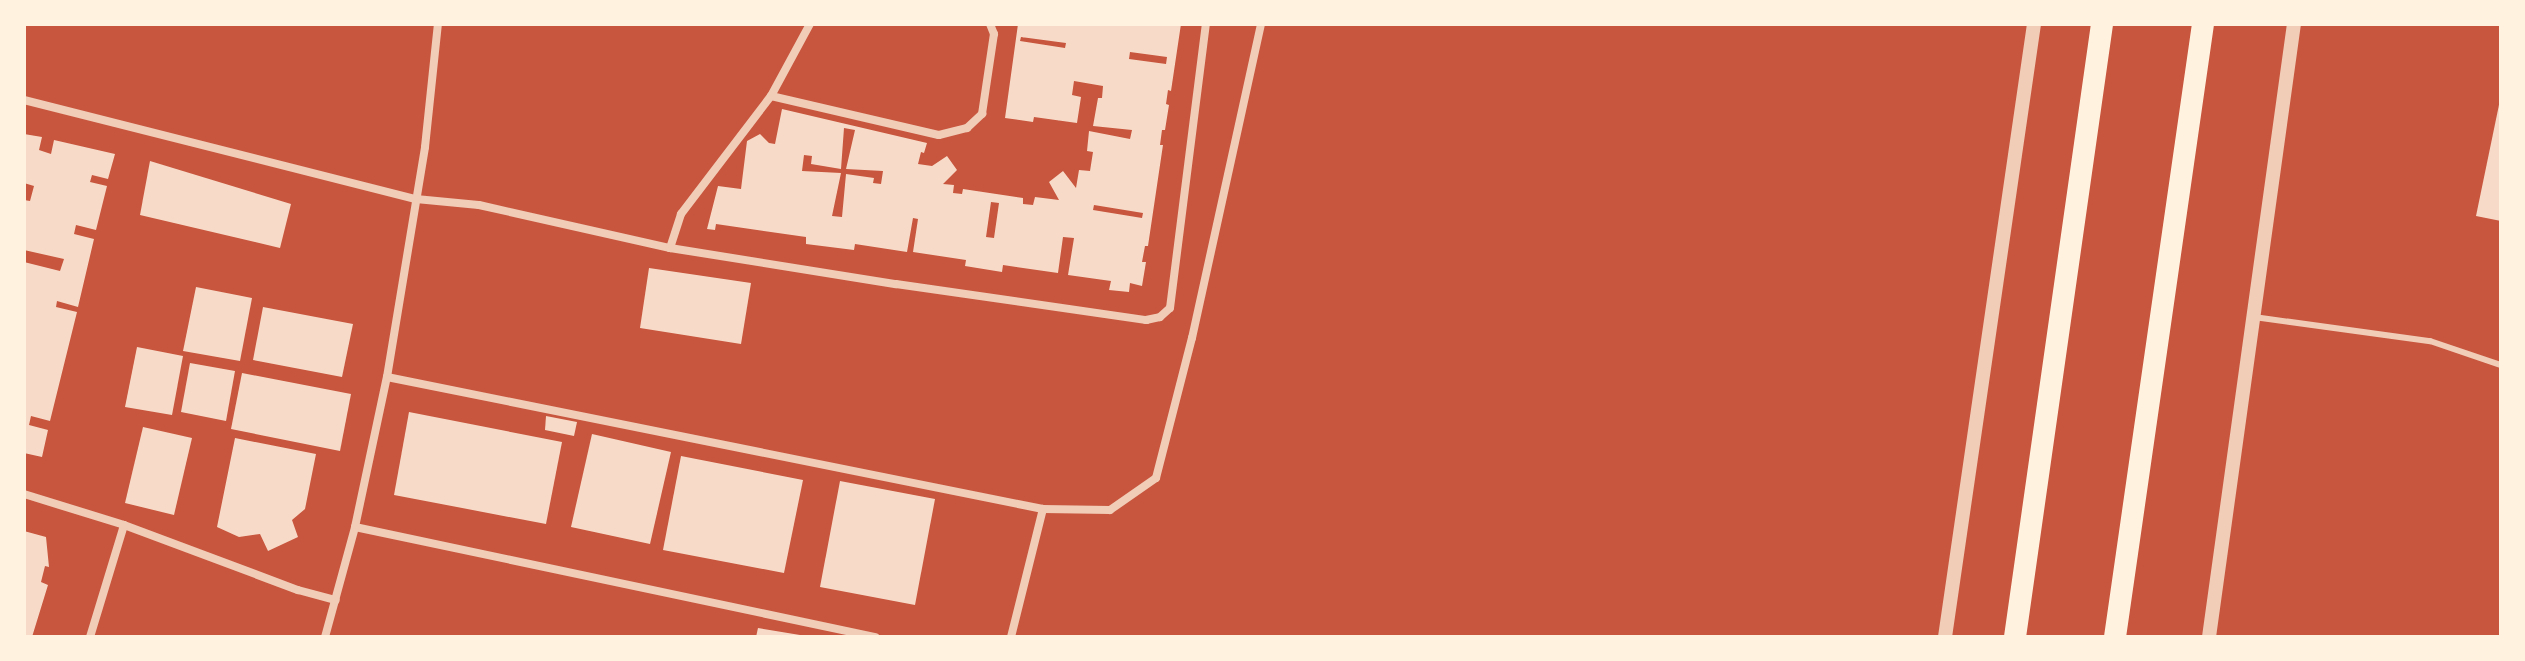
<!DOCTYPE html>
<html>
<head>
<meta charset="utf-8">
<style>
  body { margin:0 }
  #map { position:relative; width:2525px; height:661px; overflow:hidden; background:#c8553d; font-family:"Noto Serif",serif }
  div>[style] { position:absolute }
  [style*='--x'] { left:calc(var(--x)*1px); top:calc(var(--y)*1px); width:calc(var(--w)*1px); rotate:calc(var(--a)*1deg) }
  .building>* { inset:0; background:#f7dbc8 }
  .service>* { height:6px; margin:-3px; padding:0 3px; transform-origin:3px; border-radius:3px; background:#f1ccb7 }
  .minor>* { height:8px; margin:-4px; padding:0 4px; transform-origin:4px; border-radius:4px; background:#f1ccb7 }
  .tertiary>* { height:14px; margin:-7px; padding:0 7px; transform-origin:7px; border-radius:7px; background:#f1ccb7 }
  .trunk>* { height:22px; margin:-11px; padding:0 11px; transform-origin:11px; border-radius:11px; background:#fff3e0 }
  span { translate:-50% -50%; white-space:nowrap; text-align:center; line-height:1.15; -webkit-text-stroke:6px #fff3e0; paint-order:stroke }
  .frame { position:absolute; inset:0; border:26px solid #fff3e0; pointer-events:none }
</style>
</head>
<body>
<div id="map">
  <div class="building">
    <div style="clip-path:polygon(evenodd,1018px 24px,1181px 24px,1171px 91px,1168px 90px,1166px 104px,1169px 105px,1165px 130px,1162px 130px,1160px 145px,1163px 145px,1148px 246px,1145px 246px,1142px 262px,1146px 262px,1142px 286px,1130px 283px,1129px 292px,1109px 290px,1111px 281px,1068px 275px,1074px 238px,1063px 237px,1058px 273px,1003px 265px,1002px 272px,965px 266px,966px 260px,913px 252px,918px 219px,913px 218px,907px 252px,855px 244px,854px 250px,806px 244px,806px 237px,716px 224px,715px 230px,707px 229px,718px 186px,741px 189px,747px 141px,760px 134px,769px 143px,775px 144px,782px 109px,927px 143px,924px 153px,921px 152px,918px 164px,932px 166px,947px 156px,957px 170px,943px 184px,954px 185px,953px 193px,962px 194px,963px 189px,1023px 198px,1023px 204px,1033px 205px,1035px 197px,1059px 200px,1049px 182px,1063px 171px,1076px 188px,1079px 170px,1090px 171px,1093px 152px,1087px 151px,1089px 131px,1130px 139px,1132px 130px,1093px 126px,1098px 98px,1102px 98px,1103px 86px,1074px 81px,1072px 95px,1081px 97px,1077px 123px,1034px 117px,1033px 122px,1005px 118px,1018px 24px,1021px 37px,1066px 43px,1065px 48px,1020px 41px,1021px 37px,1018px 24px,1130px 52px,1167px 57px,1166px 64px,1129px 59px,1130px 52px,1018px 24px,844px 128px,855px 130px,846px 169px,883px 171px,881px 184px,873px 183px,874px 178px,846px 174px,842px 217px,832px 216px,841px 173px,802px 171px,804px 155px,812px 156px,811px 164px,841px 169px,844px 128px,1018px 24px,991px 202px,999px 203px,994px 238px,986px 237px,991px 202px,1018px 24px,1094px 205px,1143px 213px,1142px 218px,1093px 210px,1094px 205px)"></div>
    <div style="clip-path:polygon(2500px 100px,2501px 101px,2501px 221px,2476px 216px)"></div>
    <div style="clip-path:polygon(24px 134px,42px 137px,39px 150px,51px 154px,54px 140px,115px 154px,108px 179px,92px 175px,90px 182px,107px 186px,96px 230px,76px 225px,74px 234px,94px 239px,78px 307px,57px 301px,56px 307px,77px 312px,50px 421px,31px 416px,29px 425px,48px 430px,42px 457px,24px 453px,24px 262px,60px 271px,64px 259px,24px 250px,24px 200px,30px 201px,34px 186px,24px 183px)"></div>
    <div style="clip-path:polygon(150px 161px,291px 204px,280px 248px,140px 215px)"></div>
    <div style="clip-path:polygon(649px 268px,751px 283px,741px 344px,640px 328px)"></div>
    <div style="clip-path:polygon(196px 287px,252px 298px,240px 361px,183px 351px)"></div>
    <div style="clip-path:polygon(263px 307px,353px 324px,342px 377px,253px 360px)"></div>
    <div style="clip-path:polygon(137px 347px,183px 356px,172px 415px,125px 407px)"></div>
    <div style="clip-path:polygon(190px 363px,235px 371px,226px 421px,181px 412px)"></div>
    <div style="clip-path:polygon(242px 373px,351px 394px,340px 451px,231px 429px)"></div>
    <div style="clip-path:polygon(409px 412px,562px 442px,546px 524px,394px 495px)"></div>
    <div style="clip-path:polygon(546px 416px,577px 422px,574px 436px,545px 430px)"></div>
    <div style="clip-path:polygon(143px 427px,192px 438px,174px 515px,125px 503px)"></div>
    <div style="clip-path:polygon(592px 434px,671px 452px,650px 544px,571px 527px)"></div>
    <div style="clip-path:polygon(235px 438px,316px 454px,305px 509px,292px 520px,298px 537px,268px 551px,260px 534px,239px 537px,217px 527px)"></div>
    <div style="clip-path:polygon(681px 456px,803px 480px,784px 573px,663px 550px)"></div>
    <div style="clip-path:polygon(840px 481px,935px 499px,915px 605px,820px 587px)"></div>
    <div style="clip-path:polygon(24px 531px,46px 537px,49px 567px,45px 566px,41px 582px,48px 585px,32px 637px,24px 637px)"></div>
    <div style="clip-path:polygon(758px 628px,800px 635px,800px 637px,756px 637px)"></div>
  </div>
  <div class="service">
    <div style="--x:2254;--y:317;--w:178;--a:7.8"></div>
    <div style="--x:2430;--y:341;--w:75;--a:18.7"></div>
  </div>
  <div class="minor">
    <div style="--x:771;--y:96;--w:172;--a:13.1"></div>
    <div style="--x:939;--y:135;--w:29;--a:-14"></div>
    <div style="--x:967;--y:128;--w:21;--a:-43"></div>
    <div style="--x:982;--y:114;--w:81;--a:-81.5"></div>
    <div style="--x:994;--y:34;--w:11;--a:-112"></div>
    <div style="--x:24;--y:100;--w:404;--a:14.2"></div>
    <div style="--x:416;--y:199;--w:63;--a:5.4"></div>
    <div style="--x:479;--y:205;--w:196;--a:12.7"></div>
    <div style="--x:670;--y:248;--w:36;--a:-72"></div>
    <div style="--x:681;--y:214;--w:148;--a:-52.7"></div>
    <div style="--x:771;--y:96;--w:82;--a:-61.6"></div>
    <div style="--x:670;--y:248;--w:229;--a:9.1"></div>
    <div style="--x:896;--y:284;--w:253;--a:8.2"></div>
    <div style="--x:1146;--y:320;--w:14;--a:-12"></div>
    <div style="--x:1160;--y:317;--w:13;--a:-42"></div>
    <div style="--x:1170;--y:308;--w:286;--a:-82.8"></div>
    <div style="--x:387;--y:377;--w:233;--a:-80.6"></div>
    <div style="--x:425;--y:147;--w:124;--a:-84"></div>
    <div style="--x:24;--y:494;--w:105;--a:17.2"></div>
    <div style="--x:124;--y:525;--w:186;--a:20.5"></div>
    <div style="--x:298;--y:590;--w:39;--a:15"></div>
    <div style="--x:355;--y:527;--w:532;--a:11.94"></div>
    <div style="--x:90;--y:637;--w:117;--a:-73.1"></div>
    <div style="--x:325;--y:637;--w:114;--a:-74.7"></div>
    <div style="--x:355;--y:527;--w:153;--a:-78"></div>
    <div style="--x:387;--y:377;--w:669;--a:11.38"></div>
    <div style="--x:1043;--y:509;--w:67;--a:0.9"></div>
    <div style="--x:1110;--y:510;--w:56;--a:-34.8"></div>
    <div style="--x:1156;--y:478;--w:145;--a:-75.6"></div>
    <div style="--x:1192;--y:338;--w:321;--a:-77.6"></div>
    <div style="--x:1011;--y:637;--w:132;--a:-76"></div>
  </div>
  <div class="tertiary">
    <div style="--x:1945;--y:637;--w:619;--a:-81.74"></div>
    <div style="--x:2209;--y:637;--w:619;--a:-82.11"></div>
  </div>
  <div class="trunk">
    <div style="--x:2015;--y:637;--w:619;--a:-81.92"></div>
    <div style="--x:2115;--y:637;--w:619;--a:-81.83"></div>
  </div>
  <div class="frame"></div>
</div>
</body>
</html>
